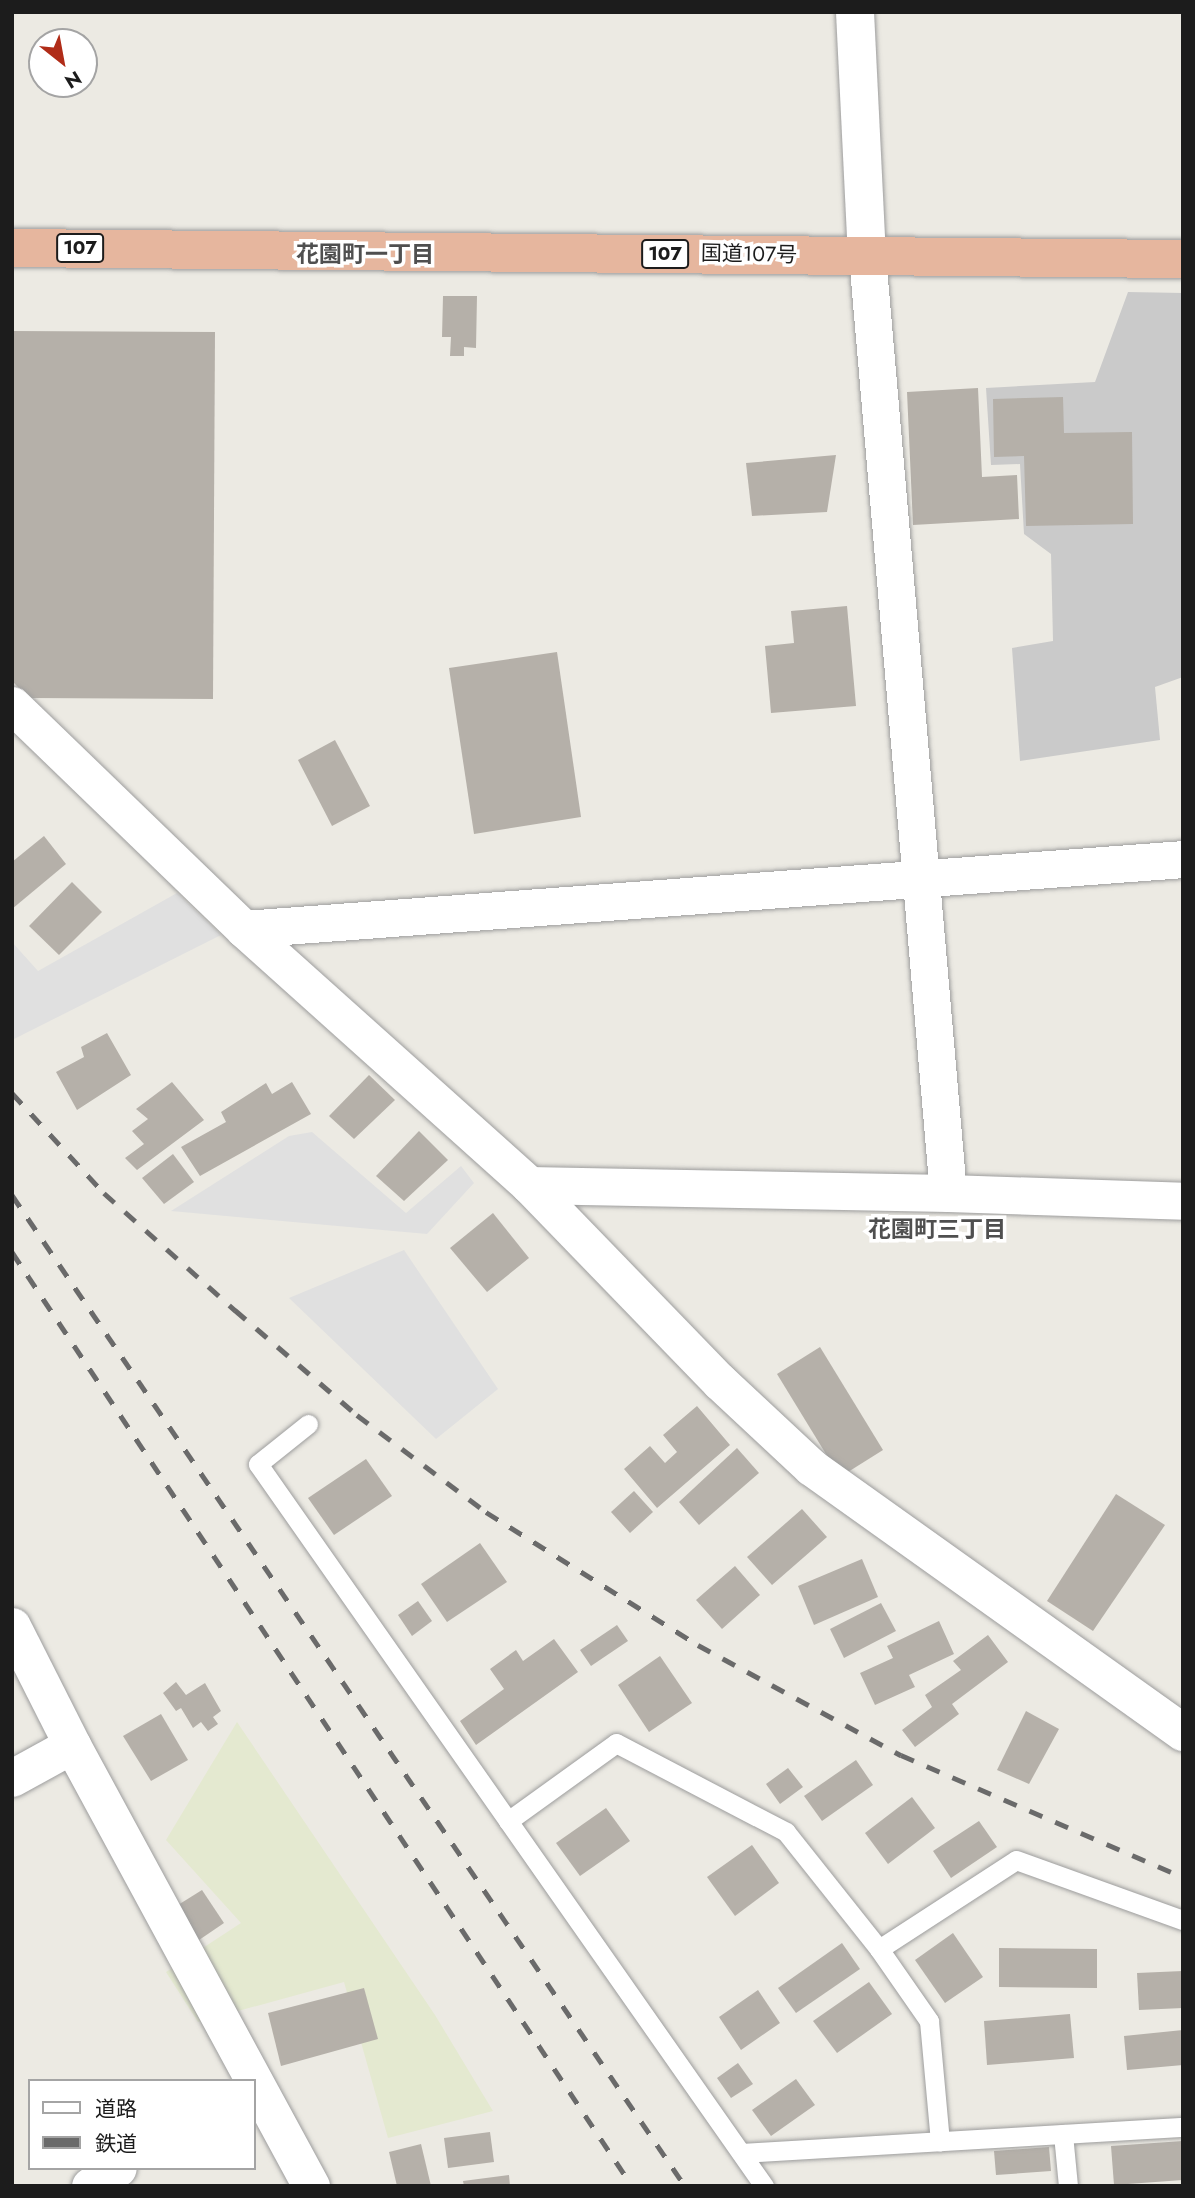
<!DOCTYPE html>
<html>
<head>
<meta charset="utf-8">
<style>
  body { margin:0 }
  #map { position:relative; width:1195px; height:2198px; overflow:hidden; background:#eceae3; font-family:Jost,"Noto Sans JP",sans-serif }
  div>[style] { position:absolute }
  [style*='--x'] { left:calc(var(--x)*1px); top:calc(var(--y)*1px); width:calc(var(--w)*1px); rotate:calc(var(--a)*1deg) }
  .religious>* { inset:0; background:#cacaca }
  .farmland>* { inset:0; background:#e4e9d0 }
  .parking>* { inset:0; background:#e0e0e0 }
  .building>* { inset:0; background:#b5b0a9 }
  .roads { filter:drop-shadow(0 0 2px #9d9d9d) drop-shadow(0 0 2px #9d9d9d) }
  .service>* { height:19px; margin:-9.5px; padding:0 9.5px; transform-origin:9.5px; border-radius:9.5px; background:#fff }
  .minor>* { height:37px; margin:-18.5px; padding:0 18.5px; transform-origin:18.5px; border-radius:18.5px; background:#fff }
  .tertiary>* { height:38px; margin:-19px; padding:0 19px; transform-origin:19px; border-radius:19px; background:#fff }
  .trunk>* { height:38px; margin:-19px; padding:0 19px; transform-origin:19px; border-radius:19px; background:#e6b69e }
  .rail>* { height:5px; margin-top:-2.5px; transform-origin:0; background:repeating-linear-gradient(90deg,#6a6a6a 0 14px,transparent 0 28px) }
  span { translate:-50% -50%; white-space:nowrap; text-align:center; line-height:1.15; -webkit-text-stroke:7px #fff; paint-order:stroke }
  .shield-label span { padding:2px 5px; background:#fff; border:2px solid; border-radius:5px; -webkit-text-stroke-width:0 }
  .shield-label { font-size:19px; color:#1c1c1c; font-weight:700 }
  .street-label { font-size:21px; color:#1c1c1c }
  .neighbourhood-label { font-size:23px; color:#4f4f4f; font-weight:700 }
  .frame { position:absolute; inset:0; border:14px solid #1c1c1c; pointer-events:none }
  .legend { position:absolute; left:28px; top:2079px; width:228px; height:91px; box-sizing:border-box; background:#fff; border:2px solid #a4a4a4; margin:0; padding:9px 12px; list-style:none; font-size:21px; color:#1c1c1c }
  .legend li { display:flex; align-items:center; gap:14px; height:35px }
  .legend b { width:35px; border:2px solid #a4a4a4 }
  .north { position:absolute; left:28px; top:28px; width:70px; height:70px; box-sizing:border-box; background:#fff; border:2px solid #a4a4a4; border-radius:50%; rotate:149deg; font-size:19px; font-weight:700; line-height:28px; text-align:center; color:#1c1c1c }
  .north::after { content:''; display:block; margin:auto; width:24px; height:32px; background:#b02c18; clip-path:polygon(50% 0,100% 100%,50% 72%,0 100%) }
</style>
</head>
<body>
<div id="map">
  <div class="religious">
    <div style="clip-path:polygon(1128px 292px,1183px 293px,1183px 677px,1155px 687px,1160px 740px,1020px 761px,1012px 648px,1053px 641px,1051px 554px,1024px 534px,1020px 464px,991px 465px,986px 388px,1095px 382px)"></div>
  </div>
  <div class="farmland">
    <div style="clip-path:polygon(237px 1722px,435px 2015px,493px 2111px,388px 2138px,344px 1982px,198px 2022px,166px 1972px,241px 1923px,166px 1840px)"></div>
  </div>
  <div class="parking">
    <div style="clip-path:polygon(177px 893px,221px 935px,12px 1040px,12px 942px,38px 971px)"></div>
    <div style="clip-path:polygon(312px 1132px,406px 1213px,461px 1166px,474px 1183px,427px 1234px,171px 1211px,289px 1136px)"></div>
    <div style="clip-path:polygon(404px 1250px,498px 1389px,436px 1439px,289px 1298px)"></div>
  </div>
  <div class="building">
    <div style="clip-path:polygon(443px 296px,477px 296px,476px 348px,464px 347px,464px 356px,450px 356px,451px 337px,442px 337px)"></div>
    <div style="clip-path:polygon(12px 331px,215px 332px,213px 699px,29px 698px,12px 681px)"></div>
    <div style="clip-path:polygon(978px 388px,982px 477px,1017px 475px,1019px 519px,913px 525px,907px 392px)"></div>
    <div style="clip-path:polygon(1063px 397px,1064px 433px,1132px 432px,1133px 524px,1026px 526px,1024px 456px,994px 457px,993px 399px)"></div>
    <div style="clip-path:polygon(836px 455px,827px 512px,752px 516px,746px 463px)"></div>
    <div style="clip-path:polygon(847px 606px,856px 706px,771px 713px,765px 646px,794px 643px,791px 611px)"></div>
    <div style="clip-path:polygon(557px 652px,581px 817px,474px 834px,449px 668px)"></div>
    <div style="clip-path:polygon(335px 740px,370px 806px,332px 826px,298px 760px)"></div>
    <div style="clip-path:polygon(44px 836px,66px 864px,12px 909px,12px 862px)"></div>
    <div style="clip-path:polygon(72px 882px,102px 912px,59px 955px,29px 926px)"></div>
    <div style="clip-path:polygon(107px 1033px,131px 1075px,77px 1110px,56px 1072px,84px 1057px,81px 1047px)"></div>
    <div style="clip-path:polygon(369px 1075px,395px 1100px,354px 1139px,329px 1116px)"></div>
    <div style="clip-path:polygon(172px 1082px,204px 1120px,137px 1170px,125px 1158px,144px 1144px,132px 1131px,148px 1119px,136px 1109px)"></div>
    <div style="clip-path:polygon(292px 1082px,311px 1114px,200px 1176px,181px 1147px,226px 1122px,221px 1112px,266px 1083px,272px 1094px)"></div>
    <div style="clip-path:polygon(419px 1131px,448px 1160px,404px 1201px,376px 1176px)"></div>
    <div style="clip-path:polygon(173px 1154px,194px 1182px,164px 1204px,142px 1178px)"></div>
    <div style="clip-path:polygon(493px 1213px,529px 1258px,487px 1292px,450px 1248px)"></div>
    <div style="clip-path:polygon(820px 1347px,883px 1450px,840px 1477px,777px 1374px)"></div>
    <div style="clip-path:polygon(697px 1406px,730px 1445px,657px 1508px,624px 1469px,650px 1446px,665px 1463px,677px 1452px,663px 1435px)"></div>
    <div style="clip-path:polygon(737px 1448px,759px 1473px,699px 1525px,679px 1502px)"></div>
    <div style="clip-path:polygon(366px 1459px,392px 1496px,334px 1535px,308px 1498px)"></div>
    <div style="clip-path:polygon(634px 1491px,653px 1512px,630px 1533px,611px 1512px)"></div>
    <div style="clip-path:polygon(1116px 1494px,1165px 1525px,1093px 1631px,1047px 1601px)"></div>
    <div style="clip-path:polygon(802px 1509px,827px 1537px,772px 1585px,747px 1557px)"></div>
    <div style="clip-path:polygon(480px 1543px,507px 1582px,447px 1622px,421px 1584px)"></div>
    <div style="clip-path:polygon(862px 1559px,878px 1597px,814px 1625px,798px 1586px)"></div>
    <div style="clip-path:polygon(735px 1566px,760px 1595px,722px 1629px,696px 1600px)"></div>
    <div style="clip-path:polygon(418px 1601px,432px 1621px,412px 1636px,398px 1615px)"></div>
    <div style="clip-path:polygon(881px 1603px,896px 1631px,844px 1658px,830px 1629px)"></div>
    <div style="clip-path:polygon(939px 1621px,954px 1654px,909px 1675px,915px 1687px,875px 1705px,860px 1673px,893px 1658px,887px 1646px)"></div>
    <div style="clip-path:polygon(617px 1625px,628px 1641px,591px 1666px,580px 1650px)"></div>
    <div style="clip-path:polygon(988px 1635px,1008px 1662px,952px 1704px,959px 1714px,915px 1747px,902px 1730px,932px 1707px,925px 1695px,961px 1670px,953px 1661px)"></div>
    <div style="clip-path:polygon(554px 1639px,578px 1672px,476px 1745px,460px 1721px,504px 1689px,490px 1669px,516px 1650px,523px 1661px)"></div>
    <div style="clip-path:polygon(660px 1656px,692px 1703px,649px 1732px,618px 1685px)"></div>
    <div style="clip-path:polygon(176px 1682px,186px 1695px,205px 1683px,221px 1711px,213px 1717px,218px 1724px,208px 1731px,201px 1722px,193px 1728px,181px 1708px,176px 1711px,163px 1693px)"></div>
    <div style="clip-path:polygon(1026px 1711px,1059px 1729px,1029px 1784px,997px 1770px)"></div>
    <div style="clip-path:polygon(161px 1714px,188px 1760px,151px 1781px,123px 1736px)"></div>
    <div style="clip-path:polygon(856px 1760px,873px 1785px,822px 1821px,804px 1796px)"></div>
    <div style="clip-path:polygon(788px 1768px,803px 1787px,780px 1804px,766px 1784px)"></div>
    <div style="clip-path:polygon(912px 1797px,935px 1828px,888px 1864px,865px 1833px)"></div>
    <div style="clip-path:polygon(606px 1808px,630px 1841px,580px 1876px,556px 1843px)"></div>
    <div style="clip-path:polygon(979px 1821px,997px 1847px,951px 1878px,933px 1851px)"></div>
    <div style="clip-path:polygon(752px 1845px,779px 1883px,735px 1916px,707px 1877px)"></div>
    <div style="clip-path:polygon(202px 1890px,224px 1923px,177px 1955px,154px 1920px)"></div>
    <div style="clip-path:polygon(953px 1933px,983px 1977px,945px 2003px,915px 1960px)"></div>
    <div style="clip-path:polygon(842px 1943px,860px 1969px,796px 2013px,778px 1988px)"></div>
    <div style="clip-path:polygon(999px 1948px,1097px 1949px,1097px 1988px,999px 1987px)"></div>
    <div style="clip-path:polygon(1183px 1971px,1183px 2008px,1139px 2010px,1137px 1973px)"></div>
    <div style="clip-path:polygon(869px 1982px,892px 2014px,837px 2053px,813px 2021px)"></div>
    <div style="clip-path:polygon(364px 1988px,378px 2039px,281px 2066px,268px 2013px)"></div>
    <div style="clip-path:polygon(758px 1990px,780px 2023px,741px 2050px,719px 2017px)"></div>
    <div style="clip-path:polygon(1070px 2014px,1074px 2058px,987px 2065px,984px 2021px)"></div>
    <div style="clip-path:polygon(1183px 2030px,1183px 2065px,1127px 2070px,1124px 2036px)"></div>
    <div style="clip-path:polygon(738px 2063px,753px 2084px,731px 2098px,717px 2078px)"></div>
    <div style="clip-path:polygon(796px 2079px,815px 2105px,771px 2136px,752px 2110px)"></div>
    <div style="clip-path:polygon(490px 2132px,494px 2162px,448px 2168px,444px 2138px)"></div>
    <div style="clip-path:polygon(1183px 2141px,1183px 2180px,1114px 2185px,1111px 2146px)"></div>
    <div style="clip-path:polygon(421px 2144px,431px 2186px,397px 2186px,389px 2152px)"></div>
    <div style="clip-path:polygon(1049px 2147px,1051px 2171px,996px 2175px,994px 2151px)"></div>
    <div style="clip-path:polygon(509px 2175px,510px 2186px,464px 2186px,463px 2181px)"></div>
  </div>
  <div class="roads">
    <div class="service">
      <div style="--x:308;--y:1424;--w:64;--a:141.3"></div>
      <div style="--x:258;--y:1464;--w:882;--a:54.98"></div>
      <div style="--x:508;--y:1821;--w:133;--a:-35.8"></div>
      <div style="--x:616;--y:1743;--w:192;--a:27.6"></div>
      <div style="--x:786;--y:1832;--w:149;--a:51.5"></div>
      <div style="--x:879;--y:1949;--w:88;--a:55.2"></div>
      <div style="--x:929;--y:2021;--w:121;--a:84.8"></div>
      <div style="--x:879;--y:1949;--w:163;--a:-33"></div>
      <div style="--x:1016;--y:1860;--w:177;--a:19.8"></div>
      <div style="--x:1063;--y:2134;--w:52;--a:84.5"></div>
      <div style="--x:742;--y:2153;--w:442;--a:-3.4"></div>
    </div>
    <div class="minor">
      <div style="--x:867;--y:256;--w:940;--a:85.06"></div>
      <div style="--x:12;--y:705;--w:322;--a:44"></div>
      <div style="--x:244;--y:929;--w:383;--a:41.9"></div>
      <div style="--x:529;--y:1185;--w:274;--a:45.9"></div>
      <div style="--x:720;--y:1382;--w:125;--a:43"></div>
      <div style="--x:811;--y:1467;--w:457;--a:35.5"></div>
      <div style="--x:244;--y:929;--w:942;--a:-4.26"></div>
      <div style="--x:529;--y:1185;--w:419;--a:1.1"></div>
      <div style="--x:948;--y:1193;--w:235;--a:1.9"></div>
      <div style="--x:12;--y:1626;--w:133;--a:63.2"></div>
      <div style="--x:72;--y:1745;--w:502;--a:61.54"></div>
      <div style="--x:12;--y:1778;--w:68;--a:-28.8"></div>
      <div style="--x:90;--y:2186;--w:33;--a:-33"></div>
    </div>
    <div class="tertiary">
      <div style="--x:855;--y:12;--w:244;--a:87.2"></div>
    </div>
    <div class="trunk">
      <div style="--x:12;--y:248;--w:1171;--a:0.54"></div>
    </div>
  </div>
  <div class="rail">
    <div style="--x:12;--y:1093;--w:136;--a:47.4"></div>
    <div style="--x:104;--y:1193;--w:176;--a:41.8"></div>
    <div style="--x:235;--y:1310;--w:161;--a:40.7"></div>
    <div style="--x:357;--y:1415;--w:161;--a:36.9"></div>
    <div style="--x:486;--y:1512;--w:250;--a:32.1"></div>
    <div style="--x:698;--y:1645;--w:231;--a:28.5"></div>
    <div style="--x:901;--y:1755;--w:307;--a:23.4"></div>
    <div style="--x:12;--y:1195;--w:1198;--a:55.82"></div>
    <div style="--x:12;--y:1252;--w:1121;--a:56.42"></div>
  </div>
  <div class="shield-label">
    <span style="left:80px;top:248px">107</span>
    <span style="left:665px;top:254px">107</span>
  </div>
  <div class="street-label">
    <span style="left:749px;top:254px;rotate:1deg">国道107号</span>
  </div>
  <div class="neighbourhood-label">
    <span style="left:365px;top:254px">花園町一丁目</span>
    <span style="left:937px;top:1229px">花園町三丁目</span>
  </div>
  <div class="frame"></div>
  <ul class="legend">
  <li><b style="height:9px;background:#fff"></b>道路</li>
  <li><b style="height:9px;background:#6a6a6a"></b>鉄道</li>
  </ul>
  <div class="north">N</div>
</div>
</body>
</html>
